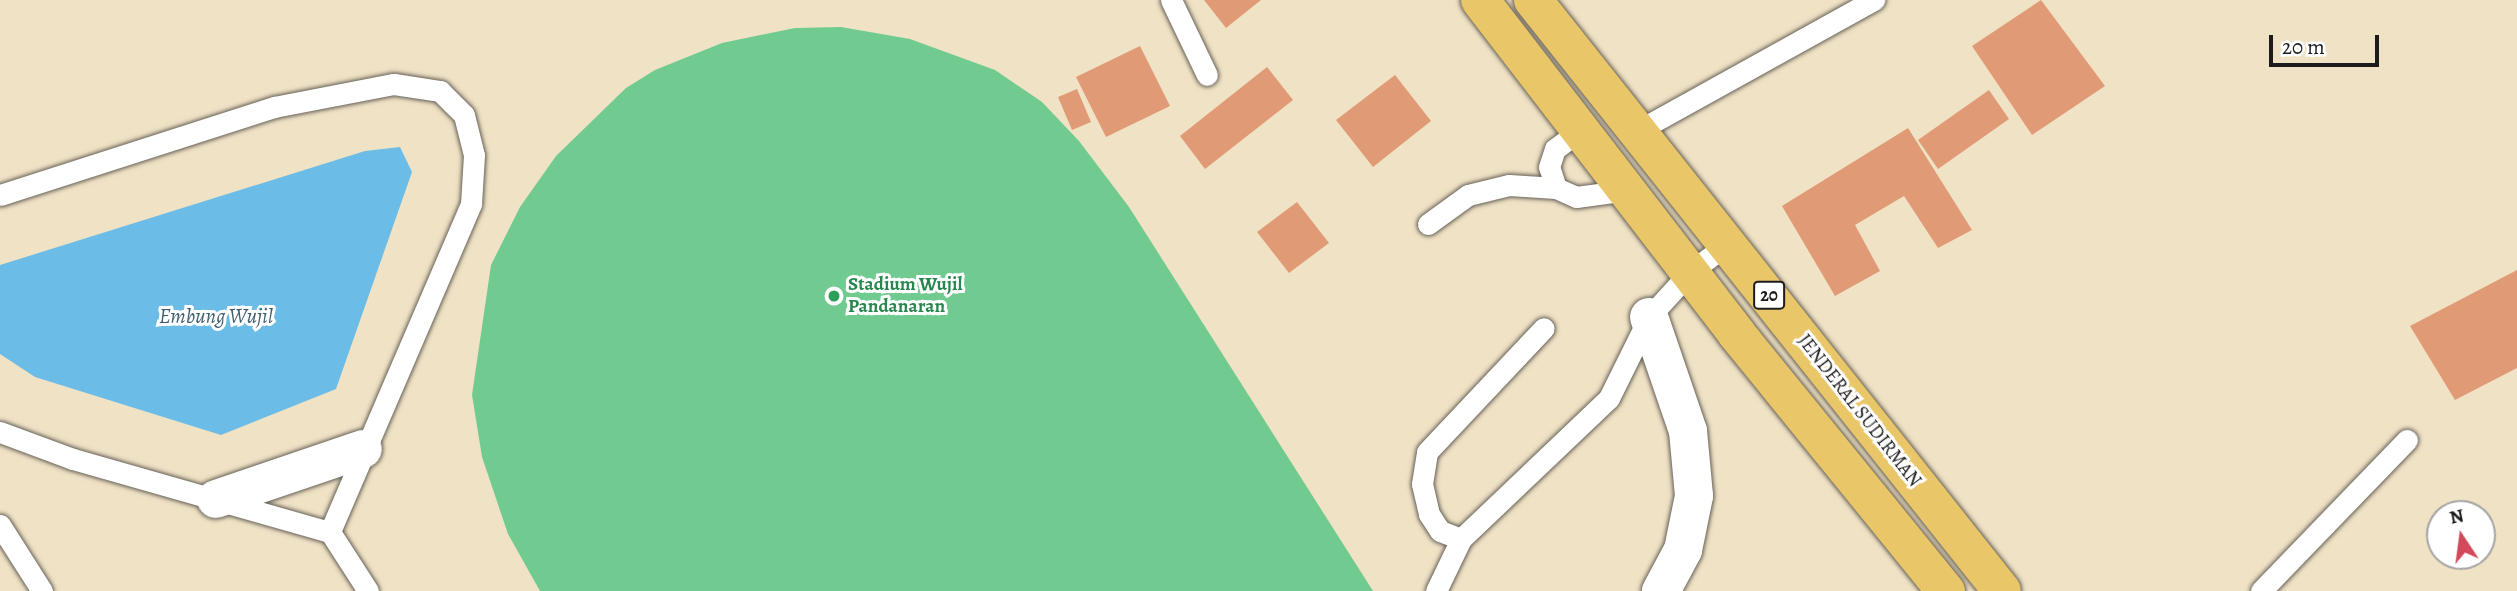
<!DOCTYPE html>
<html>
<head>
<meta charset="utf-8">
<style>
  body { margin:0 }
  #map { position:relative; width:2517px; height:591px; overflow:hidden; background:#f0e2c5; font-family:Alegreya,serif }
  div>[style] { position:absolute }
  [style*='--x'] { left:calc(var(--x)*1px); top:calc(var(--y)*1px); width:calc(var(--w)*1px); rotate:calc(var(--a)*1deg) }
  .green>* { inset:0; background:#71cb91 }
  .water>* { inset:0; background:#6bbde7 }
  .building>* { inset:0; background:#e09b76 }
  .roads { filter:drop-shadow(0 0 2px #666157) drop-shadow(0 0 2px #666157) }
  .lane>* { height:21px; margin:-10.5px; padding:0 10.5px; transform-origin:10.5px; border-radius:10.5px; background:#fff }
  .street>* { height:38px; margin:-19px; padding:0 19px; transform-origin:19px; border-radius:19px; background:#fff }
  .highway>* { height:38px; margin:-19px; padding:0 19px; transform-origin:19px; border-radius:19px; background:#e9c769 }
  .dots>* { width:19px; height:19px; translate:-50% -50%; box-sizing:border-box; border:4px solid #fff; border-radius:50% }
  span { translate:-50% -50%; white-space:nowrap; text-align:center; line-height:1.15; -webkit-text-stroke:6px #fff; paint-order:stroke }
  .shield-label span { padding:2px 5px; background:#fff; border:2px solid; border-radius:5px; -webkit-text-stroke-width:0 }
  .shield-label { font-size:18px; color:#1c1c1c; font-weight:700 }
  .leisure-label { font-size:19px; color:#27864d; font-weight:700 }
  .left { translate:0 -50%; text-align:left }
  .street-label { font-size:19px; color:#1c1c1c }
  .water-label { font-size:21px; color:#3c5c6d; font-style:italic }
  .north { position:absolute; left:2426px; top:500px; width:70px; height:70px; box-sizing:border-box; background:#fff; border:2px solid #a4a4a4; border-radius:50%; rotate:347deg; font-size:19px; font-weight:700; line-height:28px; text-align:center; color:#1c1c1c }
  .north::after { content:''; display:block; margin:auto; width:24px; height:32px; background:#d1495b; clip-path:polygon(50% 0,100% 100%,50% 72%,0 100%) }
  .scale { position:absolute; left:2269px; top:35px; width:110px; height:32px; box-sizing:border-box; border:4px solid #1c1c1c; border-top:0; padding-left:9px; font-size:21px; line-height:24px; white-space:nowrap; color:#1c1c1c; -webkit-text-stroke:5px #fff; paint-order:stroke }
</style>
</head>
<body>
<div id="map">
  <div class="green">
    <div style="clip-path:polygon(841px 27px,910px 39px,995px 70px,1042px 102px,1079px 141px,1129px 207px,1373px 591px,540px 591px,508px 534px,482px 457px,472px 395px,491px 265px,520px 207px,556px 156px,626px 88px,655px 70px,722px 43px,795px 28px)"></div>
  </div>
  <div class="water">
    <div style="clip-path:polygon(400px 147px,412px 172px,336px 389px,221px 435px,35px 377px,0 354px,0 265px,365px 151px)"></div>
  </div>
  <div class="building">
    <div style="clip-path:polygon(1204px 0,1261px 0,1226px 28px)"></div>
    <div style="clip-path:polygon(2041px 0,2105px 86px,2032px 135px,1972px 46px)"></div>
    <div style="clip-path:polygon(1140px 46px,1170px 106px,1106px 137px,1076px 77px)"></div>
    <div style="clip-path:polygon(1267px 67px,1293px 100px,1205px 169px,1180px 136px)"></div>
    <div style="clip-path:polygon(1395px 75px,1431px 121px,1373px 167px,1336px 120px)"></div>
    <div style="clip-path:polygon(1077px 89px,1091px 122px,1072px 130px,1058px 97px)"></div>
    <div style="clip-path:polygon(1989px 90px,2009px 119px,1938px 169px,1918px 140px)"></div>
    <div style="clip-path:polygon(1908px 128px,1972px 230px,1938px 248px,1904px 196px,1855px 225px,1880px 271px,1835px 296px,1782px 206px)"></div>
    <div style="clip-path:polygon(1297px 202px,1329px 243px,1289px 273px,1257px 232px)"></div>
    <div style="clip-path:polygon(2517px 270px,2517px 368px,2455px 400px,2410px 326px)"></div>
  </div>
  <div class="roads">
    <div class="lane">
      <div style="--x:1171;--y:0;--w:83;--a:64.4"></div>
      <div style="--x:1639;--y:130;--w:269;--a:-29"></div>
      <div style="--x:1556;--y:188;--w:22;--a:-108"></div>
      <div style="--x:1549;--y:167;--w:19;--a:-72"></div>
      <div style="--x:1555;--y:149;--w:34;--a:-37"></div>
      <div style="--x:0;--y:195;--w:288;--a:-17.8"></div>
      <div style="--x:274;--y:107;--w:122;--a:-10.9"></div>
      <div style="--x:394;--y:84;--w:47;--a:8.7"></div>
      <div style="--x:440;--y:91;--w:34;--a:45"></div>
      <div style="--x:464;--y:115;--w:41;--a:76"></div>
      <div style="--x:474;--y:155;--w:49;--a:93.5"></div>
      <div style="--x:471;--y:204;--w:357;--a:113.3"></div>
      <div style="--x:1428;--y:224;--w:49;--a:-35.9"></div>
      <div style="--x:1468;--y:195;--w:42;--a:-13.7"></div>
      <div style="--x:1509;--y:185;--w:47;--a:3.7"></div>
      <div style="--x:1556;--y:188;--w:22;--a:24"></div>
      <div style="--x:1576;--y:197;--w:52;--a:-7.7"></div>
      <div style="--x:0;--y:432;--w:78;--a:20.3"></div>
      <div style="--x:73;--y:459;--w:267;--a:15.9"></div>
      <div style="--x:330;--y:532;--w:70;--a:57.2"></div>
      <div style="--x:0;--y:525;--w:78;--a:57.5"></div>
      <div style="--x:1461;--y:539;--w:22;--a:-159"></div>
      <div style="--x:1440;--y:531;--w:20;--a:-123"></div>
      <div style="--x:1429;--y:514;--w:31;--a:-103"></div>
      <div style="--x:1422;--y:484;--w:32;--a:-81"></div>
      <div style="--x:1427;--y:452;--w:170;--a:-46.7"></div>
      <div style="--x:1436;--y:591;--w:58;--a:-64.3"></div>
      <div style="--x:1461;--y:539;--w:204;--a:-43.6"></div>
      <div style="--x:1609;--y:398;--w:90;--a:-63.7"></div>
      <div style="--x:1649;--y:317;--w:62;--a:-47.6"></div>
      <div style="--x:1691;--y:271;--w:47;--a:-36.4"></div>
      <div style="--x:2261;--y:591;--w:210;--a:-46"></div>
    </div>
    <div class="street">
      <div style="--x:1649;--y:317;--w:120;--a:71.1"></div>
      <div style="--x:1688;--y:431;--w:65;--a:84.7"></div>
      <div style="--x:1694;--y:496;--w:55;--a:101.5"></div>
      <div style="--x:1683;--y:550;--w:47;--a:118.2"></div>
      <div style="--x:216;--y:499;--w:155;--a:-18.8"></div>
    </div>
    <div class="highway">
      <div style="--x:1480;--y:0;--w:420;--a:52.4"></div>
      <div style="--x:1736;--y:333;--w:333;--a:50.9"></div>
      <div style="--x:1533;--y:0;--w:754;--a:51.57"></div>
    </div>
  </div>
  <div class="dots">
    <div style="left:834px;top:296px;background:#2e9e5b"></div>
  </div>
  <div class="shield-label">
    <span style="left:1769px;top:295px">20</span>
  </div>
  <div class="leisure-label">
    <span class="left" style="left:848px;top:296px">Stadium Wujil<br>Pandanaran</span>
  </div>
  <div class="street-label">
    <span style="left:1859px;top:411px;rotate:52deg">JENDERAL SUDIRMAN</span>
  </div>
  <div class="water-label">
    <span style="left:216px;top:316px">Embung Wujil</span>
  </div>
  <div class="north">N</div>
  <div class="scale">20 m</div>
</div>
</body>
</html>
